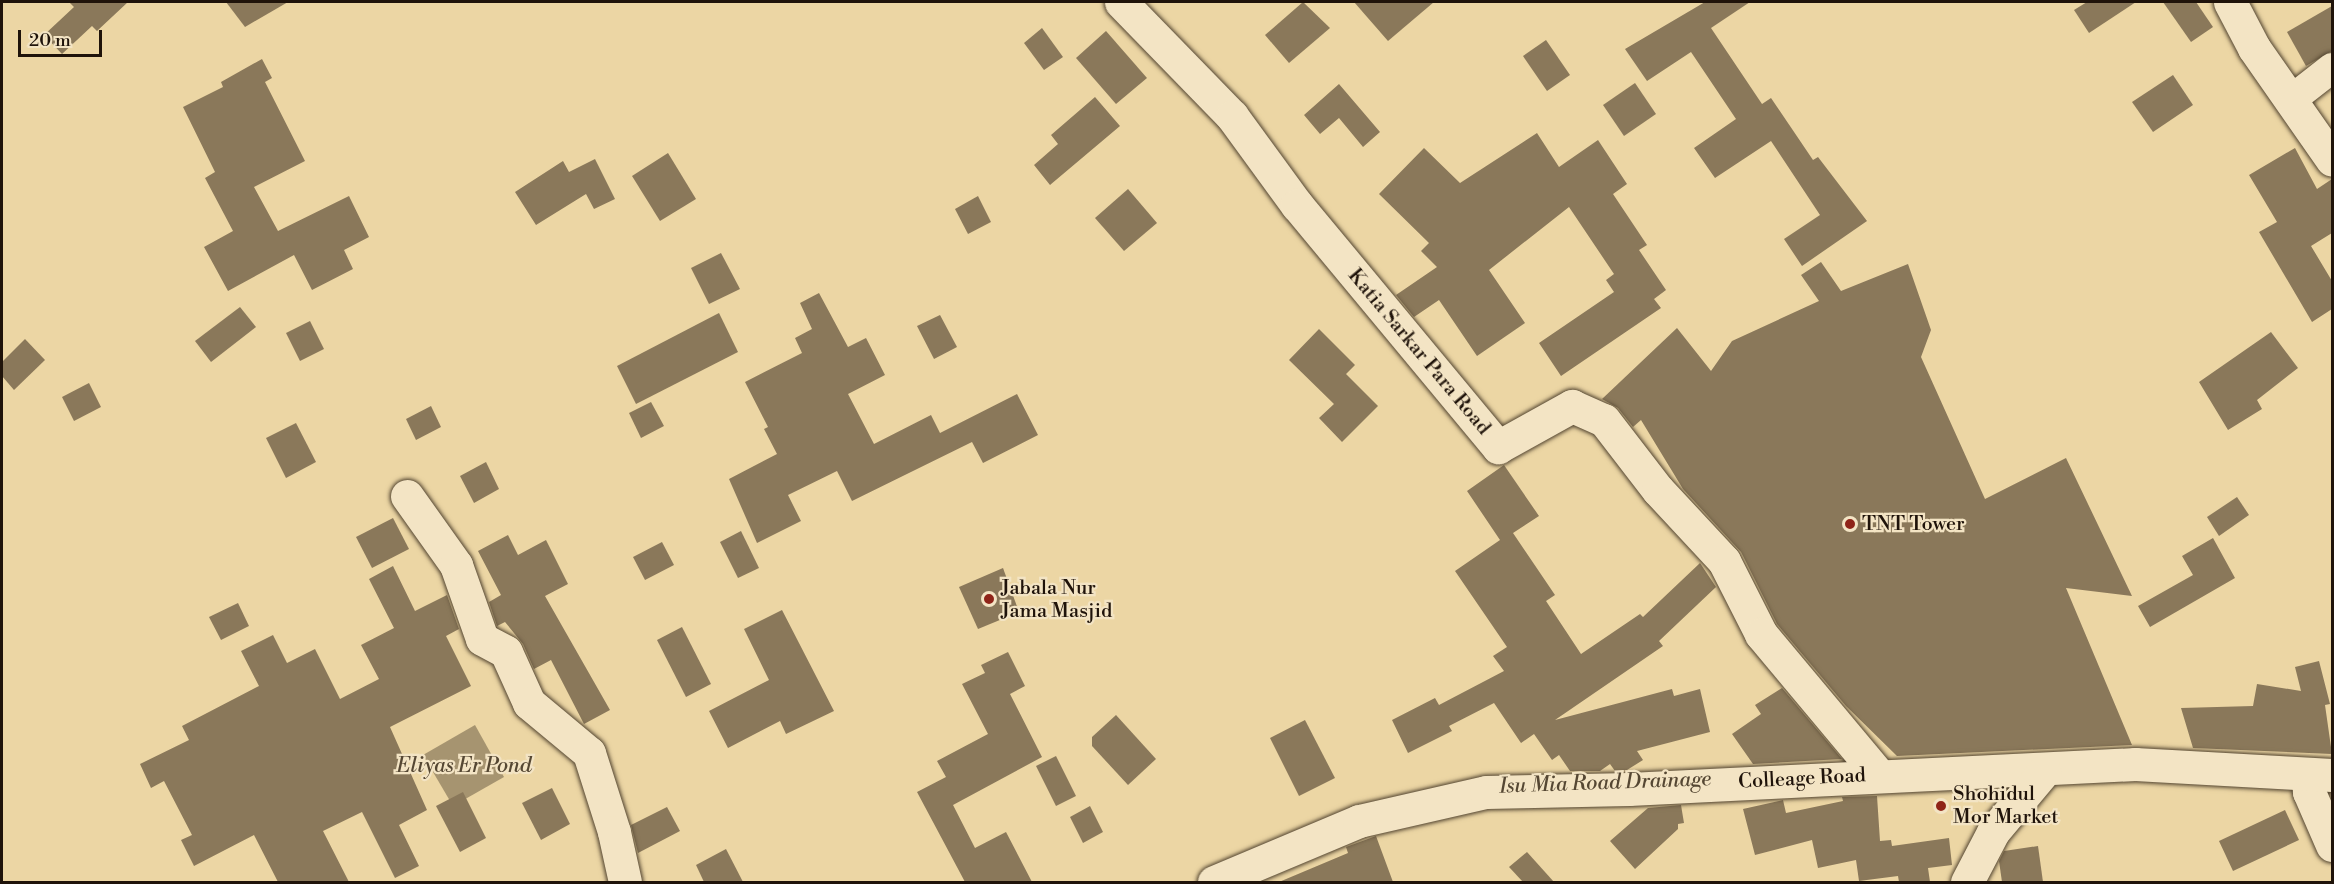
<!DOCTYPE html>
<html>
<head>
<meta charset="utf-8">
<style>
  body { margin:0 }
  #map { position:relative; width:2334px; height:884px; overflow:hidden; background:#ecd6a4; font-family:"Libre Bodoni",serif }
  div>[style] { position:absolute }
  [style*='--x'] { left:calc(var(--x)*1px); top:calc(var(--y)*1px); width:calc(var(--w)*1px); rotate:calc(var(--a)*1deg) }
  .water>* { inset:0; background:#a69470 }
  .building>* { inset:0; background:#8a785a }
  .roads { filter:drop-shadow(0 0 2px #524430) drop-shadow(0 0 2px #524430) }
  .minor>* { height:30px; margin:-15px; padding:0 15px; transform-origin:15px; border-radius:15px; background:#f3e4c4 }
  .tertiary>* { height:33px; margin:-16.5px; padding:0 16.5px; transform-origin:16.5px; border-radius:16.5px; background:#f3e4c4 }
  .dots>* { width:16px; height:16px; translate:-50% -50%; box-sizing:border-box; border:3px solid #f3e4c4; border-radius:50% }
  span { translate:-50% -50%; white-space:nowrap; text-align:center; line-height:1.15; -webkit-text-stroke:4.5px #f3e4c4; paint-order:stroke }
  .street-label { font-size:20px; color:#1f130a }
  .poi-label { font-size:20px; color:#1f130a }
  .left { translate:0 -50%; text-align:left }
  .water-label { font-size:21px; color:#554733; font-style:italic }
  .frame { position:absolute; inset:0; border:3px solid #1f130a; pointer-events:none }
  .scale { position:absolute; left:18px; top:30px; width:84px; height:27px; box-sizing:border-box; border:3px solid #1f130a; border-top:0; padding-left:8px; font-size:18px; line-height:21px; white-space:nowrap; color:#1f130a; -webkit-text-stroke:4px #f3e4c4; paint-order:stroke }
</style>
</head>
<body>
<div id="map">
  <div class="water">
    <div style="clip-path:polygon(475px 725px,504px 777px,453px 806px,423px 755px)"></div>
  </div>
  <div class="building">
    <div style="clip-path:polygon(69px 2px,128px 2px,97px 31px,92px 26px,62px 54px,44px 35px,74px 7px)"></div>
    <div style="clip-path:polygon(226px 2px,288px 2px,245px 27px)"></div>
    <div style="clip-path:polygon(1303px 2px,1330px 28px,1289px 63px,1265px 35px)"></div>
    <div style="clip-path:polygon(1354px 2px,1434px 2px,1388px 41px)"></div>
    <div style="clip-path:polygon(1705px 2px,1750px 2px,1711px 28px,1762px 104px,1771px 98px,1813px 160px,1818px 157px,1867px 221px,1802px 266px,1784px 239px,1820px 215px,1771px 141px,1715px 178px,1694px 148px,1736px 119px,1691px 52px,1647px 81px,1625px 49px)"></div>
    <div style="clip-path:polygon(2087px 2px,2136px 2px,2089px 33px,2074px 10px)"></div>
    <div style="clip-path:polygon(2163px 2px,2196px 2px,2213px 27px,2191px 42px)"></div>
    <div style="clip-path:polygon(2332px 6px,2332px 51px,2306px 66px,2287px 32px)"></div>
    <div style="clip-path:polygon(1042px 28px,1063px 57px,1044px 70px,1024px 43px)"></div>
    <div style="clip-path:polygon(1106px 31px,1147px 78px,1116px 104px,1076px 58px)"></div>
    <div style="clip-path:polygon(1546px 40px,1570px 75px,1547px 91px,1523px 56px)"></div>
    <div style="clip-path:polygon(262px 59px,272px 78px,265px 82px,305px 161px,254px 187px,278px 231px,349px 196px,369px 237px,344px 250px,353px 269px,312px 290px,294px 255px,228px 291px,204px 247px,233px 231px,205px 178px,215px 172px,183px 107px,223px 87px,221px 82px)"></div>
    <div style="clip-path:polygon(2173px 75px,2193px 105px,2153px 132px,2132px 102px)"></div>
    <div style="clip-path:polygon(1635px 83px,1656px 114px,1624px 136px,1603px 105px)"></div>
    <div style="clip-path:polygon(1339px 84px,1380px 132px,1363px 147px,1339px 118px,1320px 134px,1304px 115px)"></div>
    <div style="clip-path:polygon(1095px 97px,1120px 126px,1050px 185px,1034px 165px,1058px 144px,1051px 135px)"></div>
    <div style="clip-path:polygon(1537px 133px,1559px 167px,1598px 140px,1627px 184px,1613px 194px,1647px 245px,1639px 250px,1666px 290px,1654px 299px,1661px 308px,1561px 376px,1539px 343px,1614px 292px,1606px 280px,1614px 274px,1569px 207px,1489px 270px,1525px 323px,1477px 356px,1439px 300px,1414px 317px,1396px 295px,1437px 267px,1421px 251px,1429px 243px,1379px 194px,1424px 148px,1460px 183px)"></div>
    <div style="clip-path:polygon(2295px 148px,2317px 189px,2332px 179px,2332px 233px,2311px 246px,2332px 281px,2332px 309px,2312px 322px,2259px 232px,2277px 222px,2249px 175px)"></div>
    <div style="clip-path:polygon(668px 153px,696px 199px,660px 221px,632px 176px)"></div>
    <div style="clip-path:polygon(595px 159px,615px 199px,594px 209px,586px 194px,536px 225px,515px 192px,563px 161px,569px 172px)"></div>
    <div style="clip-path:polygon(1128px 189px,1157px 223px,1124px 251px,1095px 218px)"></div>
    <div style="clip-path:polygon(978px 196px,991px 222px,968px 234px,955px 209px)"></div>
    <div style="clip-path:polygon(721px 253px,740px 289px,709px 304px,691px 268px)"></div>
    <div style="clip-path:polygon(1821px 262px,1841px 291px,1908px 264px,1931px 330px,1921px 357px,1985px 499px,2066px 458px,2132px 596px,2066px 588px,2132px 745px,1897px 756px,1846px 706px,1777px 624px,1741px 552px,1683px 489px,1641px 420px,1633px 427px,1618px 408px,1602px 399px,1677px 328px,1711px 371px,1732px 341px,1819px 301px,1801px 275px)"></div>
    <div style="clip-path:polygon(819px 293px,848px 347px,866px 338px,885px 375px,848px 394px,874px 444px,931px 415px,940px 433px,1017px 394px,1038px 435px,983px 463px,972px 442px,852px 501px,837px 471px,788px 495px,801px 521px,757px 543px,729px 479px,777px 454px,764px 429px,768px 427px,745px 382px,802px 353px,795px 338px,812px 329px,800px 303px)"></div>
    <div style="clip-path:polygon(240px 307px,256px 327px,211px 362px,195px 341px)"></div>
    <div style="clip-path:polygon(719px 313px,738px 352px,636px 404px,617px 366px)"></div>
    <div style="clip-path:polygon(940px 315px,957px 347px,934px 359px,917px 326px)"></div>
    <div style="clip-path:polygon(310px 321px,324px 349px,300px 361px,286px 333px)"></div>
    <div style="clip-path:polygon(1319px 329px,1355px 365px,1346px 374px,1378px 406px,1342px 442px,1319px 418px,1334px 404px,1289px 360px)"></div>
    <div style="clip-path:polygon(2271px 332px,2298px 368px,2257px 400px,2262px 409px,2228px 430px,2199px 382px)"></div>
    <div style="clip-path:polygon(25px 339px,45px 360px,14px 390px,2px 376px,2px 362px)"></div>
    <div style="clip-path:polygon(89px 383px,101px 407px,74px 421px,62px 397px)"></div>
    <div style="clip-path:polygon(651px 402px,664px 426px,641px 438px,629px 413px)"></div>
    <div style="clip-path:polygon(431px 406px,441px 427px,416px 440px,406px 419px)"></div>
    <div style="clip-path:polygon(296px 423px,316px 462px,286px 478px,266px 438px)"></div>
    <div style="clip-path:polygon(486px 462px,499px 489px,474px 503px,460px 476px)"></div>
    <div style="clip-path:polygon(1504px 465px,1539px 516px,1513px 533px,1555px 595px,1546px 601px,1581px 654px,1640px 614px,1643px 617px,1700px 563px,1716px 587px,1659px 641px,1663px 646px,1555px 720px,1672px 689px,1674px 696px,1700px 689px,1710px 732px,1637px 751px,1643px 760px,1627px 770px,1615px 771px,1610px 764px,1600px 771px,1570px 771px,1559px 755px,1552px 760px,1534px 734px,1521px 743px,1494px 703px,1449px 726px,1452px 731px,1408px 753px,1392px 720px,1435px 698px,1439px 705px,1504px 671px,1493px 656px,1507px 647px,1455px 571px,1500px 540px,1467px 491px)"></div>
    <div style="clip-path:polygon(2237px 497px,2249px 515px,2219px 536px,2207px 517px)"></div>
    <div style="clip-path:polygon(393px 518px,409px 549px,372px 568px,356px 537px)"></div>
    <div style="clip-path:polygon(741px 531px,759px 568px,738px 578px,720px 542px)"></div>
    <div style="clip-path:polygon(508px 535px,518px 555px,546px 540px,568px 584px,545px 596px,610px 710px,584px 724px,551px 660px,534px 669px,523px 644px,505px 622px,497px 626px,489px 602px,501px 595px,478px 551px)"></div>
    <div style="clip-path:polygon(2213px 538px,2235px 578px,2150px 627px,2138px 606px,2193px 575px,2182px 556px)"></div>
    <div style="clip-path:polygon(662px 542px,674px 565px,645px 580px,633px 557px)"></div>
    <div style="clip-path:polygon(393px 566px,415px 611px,447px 595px,459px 629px,446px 636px,471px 686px,390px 727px,427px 810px,399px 825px,419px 866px,395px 878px,362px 812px,323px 831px,349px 882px,278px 882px,254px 835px,194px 866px,181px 840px,192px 835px,164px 781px,151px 788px,140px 764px,189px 740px,182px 726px,259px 686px,241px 651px,273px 635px,287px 663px,315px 649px,340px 699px,379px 679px,361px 645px,394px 628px,369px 579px)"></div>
    <div style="clip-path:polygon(1003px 568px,1019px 612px,978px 629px,959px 587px)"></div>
    <div style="clip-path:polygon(238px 603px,249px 626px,221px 640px,209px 617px)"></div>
    <div style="clip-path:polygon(782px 610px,834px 711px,786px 734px,780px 721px,728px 748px,709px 711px,769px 680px,744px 629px)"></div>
    <div style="clip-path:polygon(682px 627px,711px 684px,686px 697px,657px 640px)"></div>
    <div style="clip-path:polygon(1008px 652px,1025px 686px,1010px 694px,1042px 757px,953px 805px,975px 848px,1006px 832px,1032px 882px,965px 882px,917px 792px,946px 777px,937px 761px,988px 734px,962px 684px,985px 673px,981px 665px)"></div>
    <div style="clip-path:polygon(2319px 661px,2330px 704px,2325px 705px,2332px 754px,2193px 748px,2181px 708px,2253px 706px,2257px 684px,2301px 691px,2295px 667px)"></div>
    <div style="clip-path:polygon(1782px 688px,1842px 759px,1753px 764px,1732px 734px,1761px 714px,1755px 705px)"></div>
    <div style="clip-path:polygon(1116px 715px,1156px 759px,1128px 785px,1092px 746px,1092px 737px)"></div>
    <div style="clip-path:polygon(1305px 720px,1335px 778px,1299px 796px,1270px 738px)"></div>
    <div style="clip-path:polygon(1056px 756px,1076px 796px,1056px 806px,1036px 766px)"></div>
    <div style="clip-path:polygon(552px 788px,570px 824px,541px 840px,522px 803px)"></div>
    <div style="clip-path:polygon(463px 792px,486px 838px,460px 852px,436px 806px)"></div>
    <div style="clip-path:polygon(1877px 796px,1880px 841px,1891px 840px,1892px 846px,1949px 838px,1952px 865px,1928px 868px,1930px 882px,1899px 882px,1898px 876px,1859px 881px,1856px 860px,1818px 868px,1812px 840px,1755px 855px,1743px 809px,1783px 800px,1786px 813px,1843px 801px,1842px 797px)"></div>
    <div style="clip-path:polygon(1681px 805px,1684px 823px,1678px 824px,1678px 829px,1635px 869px,1610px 841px,1648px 808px)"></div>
    <div style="clip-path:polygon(1090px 806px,1103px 832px,1083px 843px,1070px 817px)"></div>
    <div style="clip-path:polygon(667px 807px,680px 831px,638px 853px,631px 825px)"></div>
    <div style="clip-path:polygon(2285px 810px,2299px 840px,2233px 871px,2219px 841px)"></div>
    <div style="clip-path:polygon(1376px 836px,1393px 882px,1279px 882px,1348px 853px,1346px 847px)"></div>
    <div style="clip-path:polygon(2038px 846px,2043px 882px,2002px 882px,1999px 861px,2004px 851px)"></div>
    <div style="clip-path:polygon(726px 849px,743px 882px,704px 882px,696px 865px)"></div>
    <div style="clip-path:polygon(1527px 852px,1554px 882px,1523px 882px,1509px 867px)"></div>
  </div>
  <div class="roads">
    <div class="minor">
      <div style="--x:2291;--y:100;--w:52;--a:-38"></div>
    </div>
    <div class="tertiary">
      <div style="--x:1121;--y:2;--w:159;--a:45.8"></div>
      <div style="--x:1232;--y:116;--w:110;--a:53.9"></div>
      <div style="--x:1297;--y:205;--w:315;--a:50.3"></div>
      <div style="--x:1498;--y:447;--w:85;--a:-29"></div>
      <div style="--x:1572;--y:406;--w:35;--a:24"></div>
      <div style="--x:1604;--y:420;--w:88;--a:52.4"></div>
      <div style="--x:1658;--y:490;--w:97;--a:47.1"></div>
      <div style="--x:1724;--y:561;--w:82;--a:63.1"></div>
      <div style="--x:1761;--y:634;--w:184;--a:50.1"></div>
      <div style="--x:2230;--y:2;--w:52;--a:62.4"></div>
      <div style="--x:2254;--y:48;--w:136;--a:55.1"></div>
      <div style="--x:407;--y:496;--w:85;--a:54.6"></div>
      <div style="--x:456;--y:565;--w:78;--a:70.6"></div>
      <div style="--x:482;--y:639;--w:27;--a:28"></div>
      <div style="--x:506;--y:652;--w:56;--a:65.7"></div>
      <div style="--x:529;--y:703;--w:78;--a:39.8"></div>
      <div style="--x:589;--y:753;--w:83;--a:72.4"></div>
      <div style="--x:614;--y:832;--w:51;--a:77.6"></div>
      <div style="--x:2308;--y:774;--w:18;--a:87"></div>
      <div style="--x:2309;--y:792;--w:58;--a:66.5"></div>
      <div style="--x:1214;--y:882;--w:157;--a:-22.8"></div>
      <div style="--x:1359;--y:821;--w:130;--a:-12.9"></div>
      <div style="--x:1486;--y:792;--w:143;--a:-1.2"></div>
      <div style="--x:1629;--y:789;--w:507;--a:-2.83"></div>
      <div style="--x:2135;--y:764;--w:197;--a:3.2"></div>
      <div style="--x:1967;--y:882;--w:56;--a:-62.5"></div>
      <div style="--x:1993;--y:832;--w:80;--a:-50.1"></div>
    </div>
  </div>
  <div class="dots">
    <div style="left:1850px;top:524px;background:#8f2418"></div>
    <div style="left:989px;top:599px;background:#8f2418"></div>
    <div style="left:1941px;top:806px;background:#8f2418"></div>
  </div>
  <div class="street-label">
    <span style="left:1419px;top:352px;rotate:50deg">Katia Sarkar Para Road</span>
    <span style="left:1802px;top:779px;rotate:-3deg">Colleage Road</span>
  </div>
  <div class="poi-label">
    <span class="left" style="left:1862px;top:524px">TNT Tower</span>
    <span class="left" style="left:1001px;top:600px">Jabala Nur<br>Jama Masjid</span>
    <span class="left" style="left:1953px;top:806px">Shohidul<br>Mor Market</span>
  </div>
  <div class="water-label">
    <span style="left:464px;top:766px">Eliyas Er Pond</span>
    <span style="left:1605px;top:783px;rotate:-2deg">Isu Mia Road Drainage</span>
  </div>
  <div class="frame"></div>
  <div class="scale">20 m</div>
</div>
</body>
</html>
